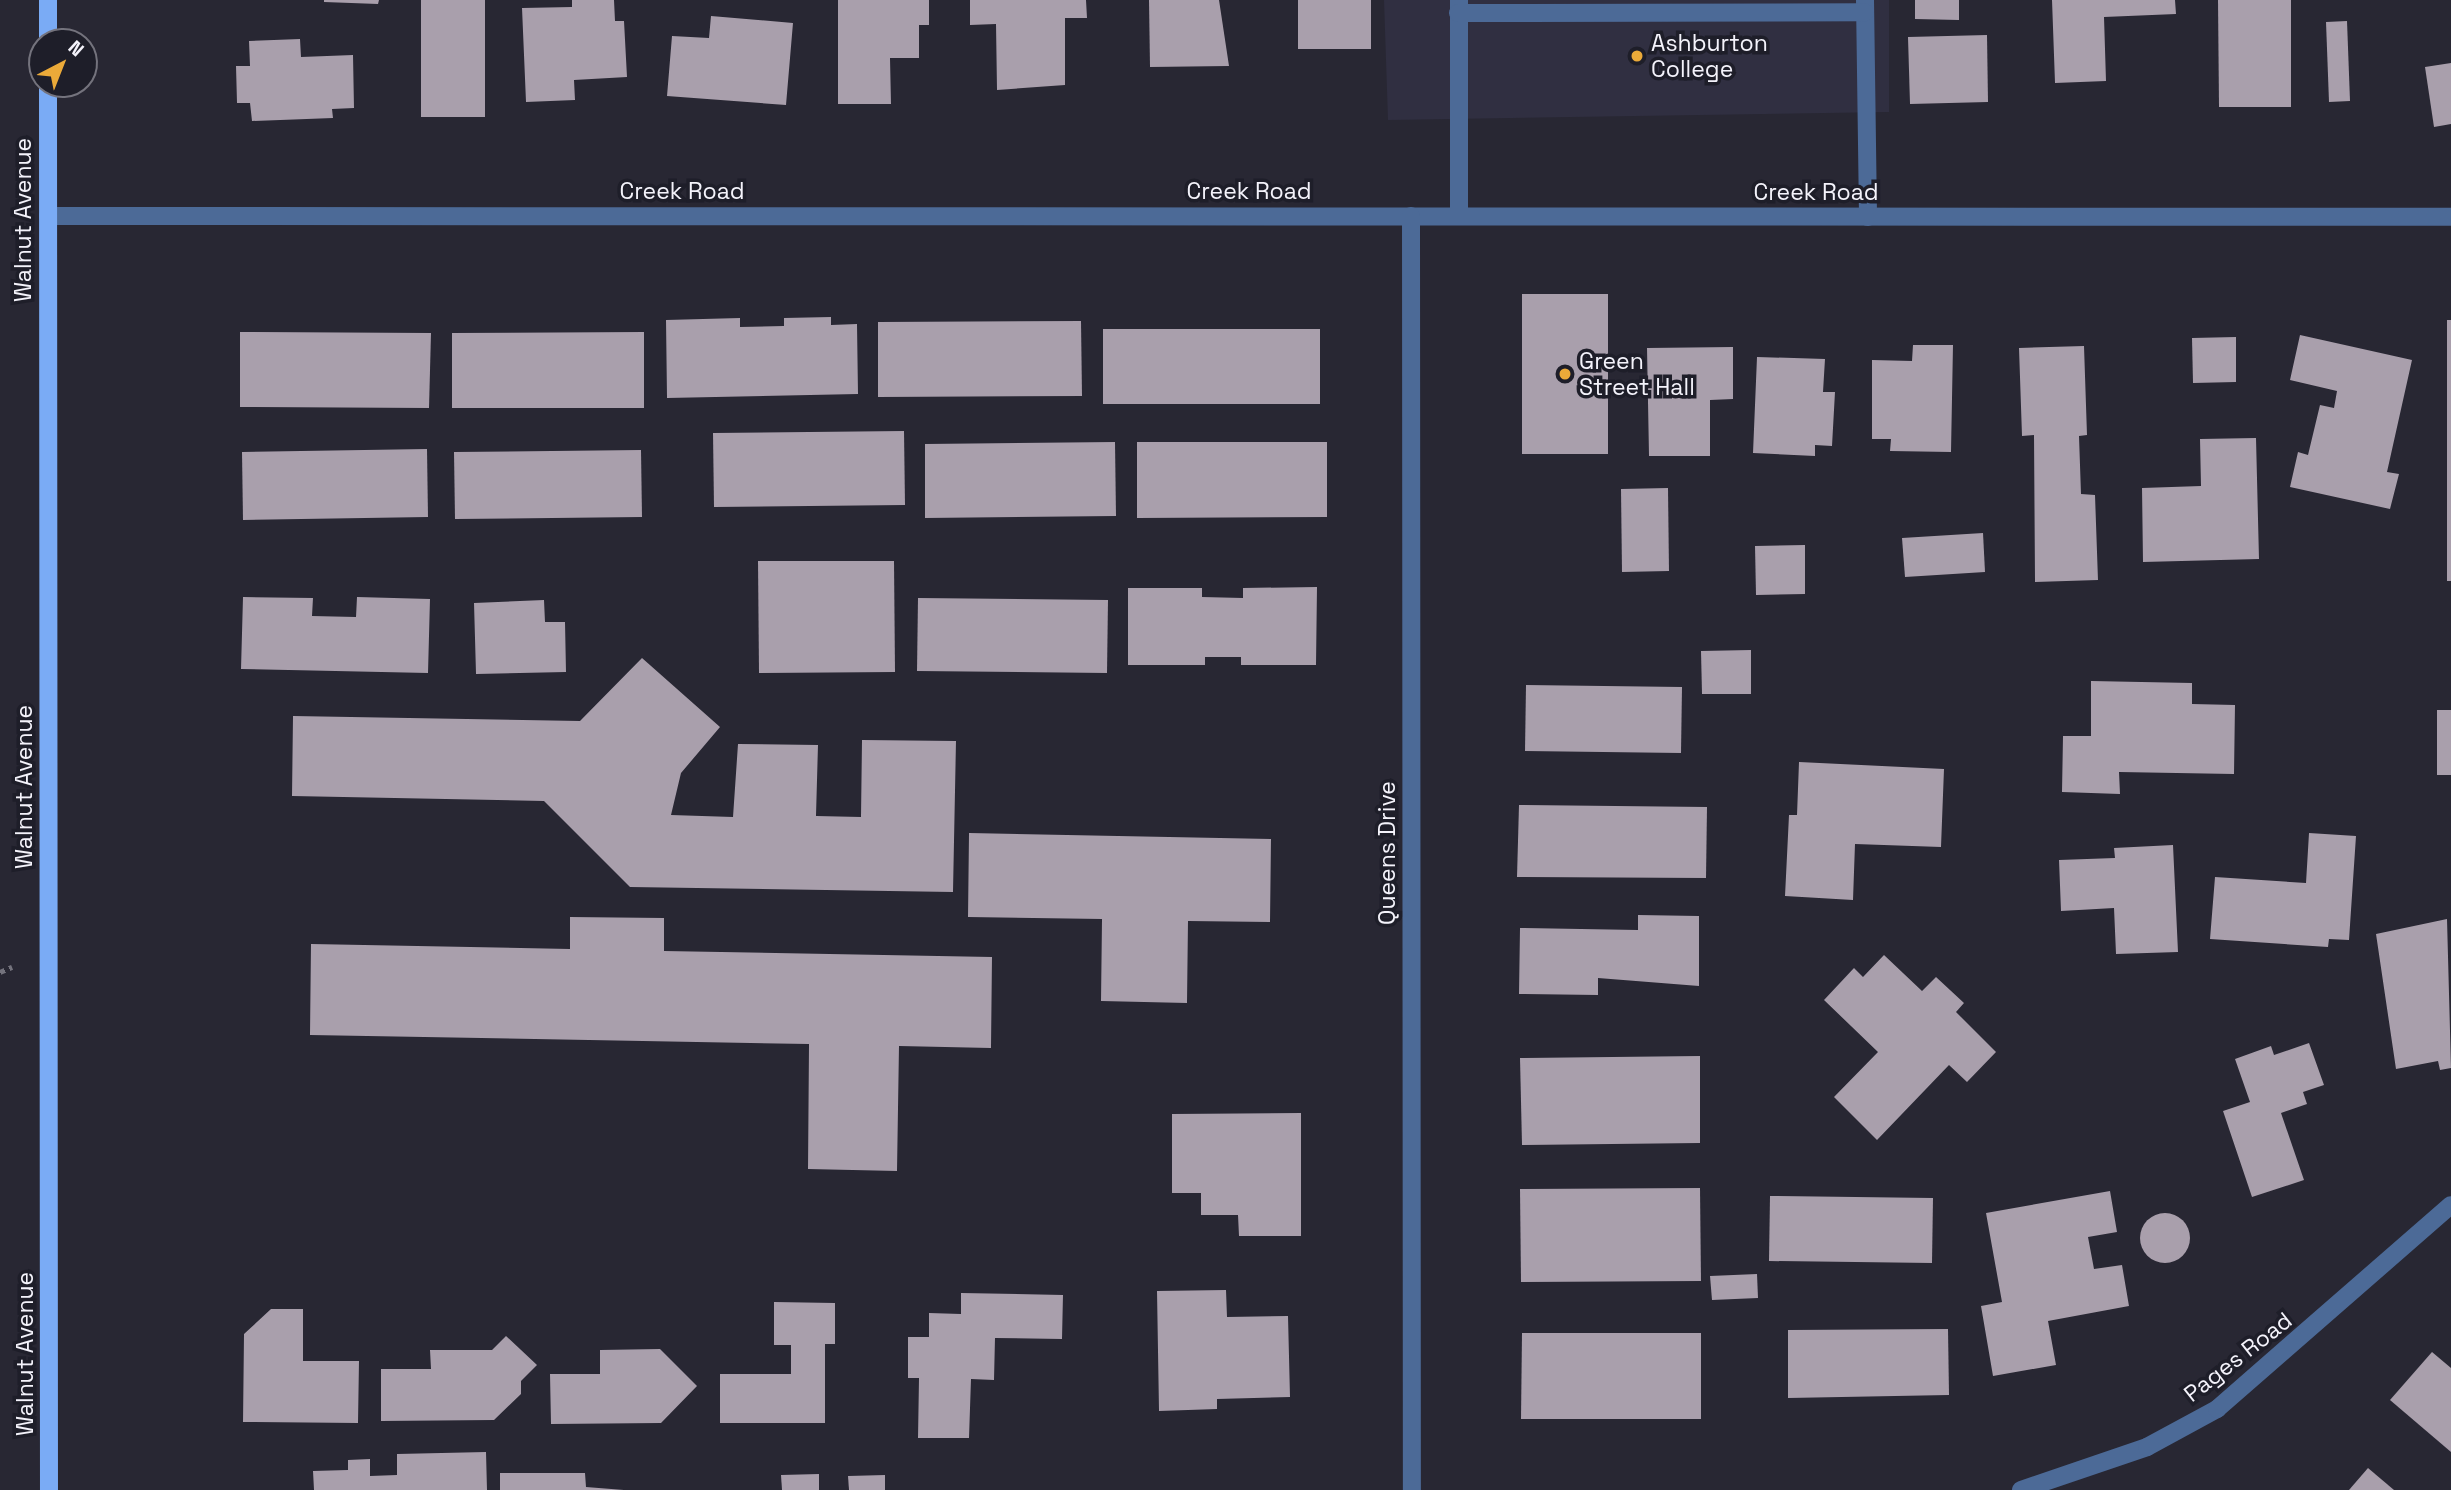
<!DOCTYPE html>
<html>
<head>
<meta charset="utf-8">
<style>
  body { margin:0 }
  #map { position:relative; width:2451px; height:1490px; overflow:hidden; background:#282733; font-family:"Space Grotesk",sans-serif }
  div>[style] { position:absolute }
  [style*='--x'] { left:calc(var(--x)*1px); top:calc(var(--y)*1px); width:calc(var(--w)*1px); rotate:calc(var(--a)*1deg) }
  .built>* { inset:0; background:#302f41 }
  .building>* { inset:0; background:#a99fac }
  .round { border-radius:50% }
  .path>* { height:4.5px; margin-top:-2.25px; transform-origin:0; background:repeating-linear-gradient(90deg,#74737d 0 5px,transparent 0 10px) }
  .minor>* { height:18px; margin:-9px; padding:0 9px; transform-origin:9px; border-radius:9px; background:#4c6a97 }
  .major>* { height:18px; margin:-9px; padding:0 9px; transform-origin:9px; border-radius:9px; background:#7aabf5 }
  .dots>* { width:19px; height:19px; translate:-50% -50%; box-sizing:border-box; border:4px solid #1e1e29; border-radius:50% }
  span { translate:-50% -50%; white-space:nowrap; text-align:center; line-height:1.15; -webkit-text-stroke:7px #1e1e29; paint-order:stroke }
  .poi-label { font-size:23px; color:#f4f3fb }
  .left { translate:0 -50%; text-align:left }
  .street-label { font-size:23px; color:#f4f3fb }
  .north { position:absolute; left:28px; top:28px; width:70px; height:70px; box-sizing:border-box; background:#1e1e29; border:2px solid #74737d; border-radius:50%; rotate:42deg; font-size:19px; font-weight:700; line-height:28px; text-align:center; color:#f4f3fb }
  .north::after { content:''; display:block; margin:auto; width:24px; height:32px; background:#ebaa39; clip-path:polygon(50% 0,100% 100%,50% 72%,0 100%) }
</style>
</head>
<body>
<div id="map">
  <div class="built">
    <div style="clip-path:polygon(1384px 0,1889px 0,1889px 112px,1388px 120px)"></div>
  </div>
  <div class="building">
    <div style="clip-path:polygon(324px 0,379px 0,378px 4px,324px 2px)"></div>
    <div style="clip-path:polygon(421px 0,485px 0,485px 117px,421px 117px)"></div>
    <div style="clip-path:polygon(572px 0,614px 0,615px 21px,624px 21px,627px 77px,574px 80px,575px 100px,526px 102px,522px 8px,572px 7px)"></div>
    <div style="clip-path:polygon(838px 0,929px 0,929px 25px,919px 25px,919px 58px,890px 58px,891px 104px,838px 104px)"></div>
    <div style="clip-path:polygon(970px 0,1086px 0,1087px 18px,1065px 18px,1065px 85px,997px 90px,996px 24px,970px 25px)"></div>
    <div style="clip-path:polygon(1149px 0,1219px 0,1229px 66px,1150px 67px)"></div>
    <div style="clip-path:polygon(1298px 0,1371px 0,1371px 49px,1298px 49px)"></div>
    <div style="clip-path:polygon(1915px 0,1959px 0,1959px 20px,1915px 19px)"></div>
    <div style="clip-path:polygon(2052px 0,2175px 0,2176px 14px,2104px 17px,2106px 81px,2055px 83px)"></div>
    <div style="clip-path:polygon(2218px 0,2291px 0,2291px 107px,2219px 107px)"></div>
    <div style="clip-path:polygon(711px 16px,793px 23px,786px 105px,667px 96px,672px 36px,709px 38px)"></div>
    <div style="clip-path:polygon(2347px 21px,2350px 101px,2329px 102px,2326px 22px)"></div>
    <div style="clip-path:polygon(1987px 35px,1988px 102px,1910px 104px,1908px 37px)"></div>
    <div style="clip-path:polygon(300px 39px,301px 57px,353px 55px,354px 108px,332px 109px,333px 118px,252px 121px,250px 103px,237px 103px,236px 66px,250px 66px,249px 41px)"></div>
    <div style="clip-path:polygon(2451px 63px,2451px 124px,2434px 127px,2425px 67px)"></div>
    <div style="clip-path:polygon(1522px 294px,1608px 294px,1608px 454px,1522px 454px)"></div>
    <div style="clip-path:polygon(831px 317px,831px 325px,857px 324px,858px 394px,667px 398px,666px 320px,740px 318px,740px 327px,784px 326px,784px 318px)"></div>
    <div style="clip-path:polygon(2447px 320px,2451px 320px,2451px 581px,2447px 581px)"></div>
    <div style="clip-path:polygon(1081px 321px,1082px 396px,878px 397px,878px 322px)"></div>
    <div style="clip-path:polygon(1103px 329px,1320px 329px,1320px 404px,1103px 404px)"></div>
    <div style="clip-path:polygon(240px 332px,431px 333px,429px 408px,240px 407px)"></div>
    <div style="clip-path:polygon(644px 332px,644px 408px,452px 408px,452px 333px)"></div>
    <div style="clip-path:polygon(2300px 335px,2412px 360px,2387px 472px,2399px 474px,2390px 509px,2290px 487px,2298px 452px,2308px 455px,2320px 405px,2334px 408px,2337px 391px,2290px 380px)"></div>
    <div style="clip-path:polygon(2236px 337px,2236px 382px,2193px 383px,2192px 338px)"></div>
    <div style="clip-path:polygon(1913px 345px,1953px 345px,1951px 452px,1890px 451px,1891px 439px,1872px 439px,1872px 360px,1912px 361px)"></div>
    <div style="clip-path:polygon(2084px 346px,2087px 435px,2079px 436px,2081px 494px,2095px 495px,2098px 580px,2035px 582px,2034px 435px,2022px 436px,2019px 348px)"></div>
    <div style="clip-path:polygon(1733px 347px,1733px 399px,1710px 400px,1710px 456px,1649px 456px,1647px 348px)"></div>
    <div style="clip-path:polygon(1757px 357px,1825px 359px,1823px 392px,1835px 392px,1832px 446px,1815px 445px,1815px 456px,1753px 453px)"></div>
    <div style="clip-path:polygon(904px 431px,905px 505px,714px 507px,713px 433px)"></div>
    <div style="clip-path:polygon(2256px 438px,2259px 559px,2143px 562px,2142px 488px,2201px 486px,2200px 439px)"></div>
    <div style="clip-path:polygon(1115px 442px,1116px 516px,925px 518px,925px 444px)"></div>
    <div style="clip-path:polygon(1137px 442px,1327px 442px,1327px 517px,1137px 518px)"></div>
    <div style="clip-path:polygon(427px 449px,428px 517px,243px 520px,242px 452px)"></div>
    <div style="clip-path:polygon(641px 450px,642px 517px,455px 519px,454px 452px)"></div>
    <div style="clip-path:polygon(1668px 488px,1669px 571px,1622px 572px,1621px 489px)"></div>
    <div style="clip-path:polygon(1983px 533px,1985px 572px,1905px 577px,1902px 538px)"></div>
    <div style="clip-path:polygon(1805px 545px,1805px 594px,1756px 595px,1755px 546px)"></div>
    <div style="clip-path:polygon(758px 561px,894px 561px,895px 672px,759px 673px)"></div>
    <div style="clip-path:polygon(1317px 587px,1316px 665px,1241px 665px,1241px 657px,1205px 657px,1205px 665px,1128px 665px,1128px 588px,1202px 588px,1202px 597px,1243px 598px,1243px 588px)"></div>
    <div style="clip-path:polygon(243px 597px,313px 598px,312px 616px,356px 617px,357px 597px,430px 599px,428px 673px,241px 669px)"></div>
    <div style="clip-path:polygon(918px 598px,1108px 600px,1107px 673px,917px 671px)"></div>
    <div style="clip-path:polygon(544px 600px,545px 622px,565px 622px,566px 672px,476px 674px,474px 603px)"></div>
    <div style="clip-path:polygon(1751px 650px,1751px 694px,1702px 694px,1701px 651px)"></div>
    <div style="clip-path:polygon(642px 658px,720px 727px,681px 773px,671px 815px,733px 817px,738px 744px,818px 745px,816px 816px,861px 817px,862px 740px,956px 741px,953px 892px,630px 887px,544px 801px,292px 796px,293px 716px,580px 721px)"></div>
    <div style="clip-path:polygon(2091px 681px,2192px 683px,2192px 704px,2235px 705px,2234px 774px,2119px 772px,2120px 794px,2062px 792px,2063px 736px,2091px 736px)"></div>
    <div style="clip-path:polygon(1526px 685px,1682px 687px,1681px 753px,1525px 751px)"></div>
    <div style="clip-path:polygon(2437px 710px,2451px 710px,2451px 775px,2437px 775px)"></div>
    <div style="clip-path:polygon(1799px 762px,1944px 769px,1941px 847px,1855px 844px,1853px 900px,1785px 896px,1789px 815px,1797px 815px)"></div>
    <div style="clip-path:polygon(1519px 805px,1707px 807px,1706px 878px,1517px 877px)"></div>
    <div style="clip-path:polygon(969px 833px,1271px 839px,1270px 922px,1188px 921px,1187px 1003px,1101px 1001px,1102px 919px,968px 917px)"></div>
    <div style="clip-path:polygon(2309px 833px,2356px 836px,2349px 940px,2329px 939px,2328px 947px,2210px 939px,2215px 877px,2306px 883px)"></div>
    <div style="clip-path:polygon(2173px 845px,2178px 952px,2116px 954px,2114px 908px,2061px 911px,2059px 860px,2115px 858px,2114px 848px)"></div>
    <div style="clip-path:polygon(1638px 915px,1699px 916px,1699px 986px,1598px 978px,1598px 995px,1519px 994px,1520px 928px,1638px 930px)"></div>
    <div style="clip-path:polygon(570px 917px,664px 918px,664px 951px,992px 957px,991px 1048px,899px 1046px,897px 1171px,808px 1169px,809px 1044px,310px 1035px,311px 944px,570px 949px)"></div>
    <div style="clip-path:polygon(2447px 919px,2451px 1068px,2440px 1070px,2438px 1061px,2396px 1069px,2376px 934px)"></div>
    <div style="clip-path:polygon(1884px 955px,1922px 991px,1936px 977px,1964px 1003px,1956px 1012px,1996px 1052px,1967px 1082px,1949px 1065px,1877px 1140px,1834px 1097px,1878px 1052px,1824px 1000px,1854px 968px,1863px 977px)"></div>
    <div style="clip-path:polygon(2309px 1043px,2324px 1085px,2303px 1092px,2307px 1104px,2281px 1113px,2304px 1180px,2252px 1197px,2223px 1111px,2250px 1102px,2235px 1059px,2271px 1046px,2274px 1055px)"></div>
    <div style="clip-path:polygon(1700px 1056px,1700px 1143px,1522px 1145px,1520px 1058px)"></div>
    <div style="clip-path:polygon(1301px 1113px,1301px 1236px,1239px 1236px,1238px 1215px,1201px 1215px,1201px 1193px,1172px 1193px,1172px 1114px)"></div>
    <div style="clip-path:polygon(1700px 1188px,1701px 1281px,1521px 1282px,1520px 1189px)"></div>
    <div style="clip-path:polygon(2110px 1191px,2117px 1232px,2088px 1237px,2094px 1269px,2122px 1265px,2129px 1306px,2048px 1321px,2056px 1365px,1993px 1376px,1981px 1306px,2002px 1302px,1986px 1213px)"></div>
    <div style="clip-path:polygon(1770px 1196px,1933px 1198px,1932px 1263px,1769px 1261px)"></div>
    <div class="round" style="left:2140px;top:1213px;width:50px;height:50px"></div>
    <div style="clip-path:polygon(1757px 1274px,1758px 1298px,1712px 1300px,1710px 1276px)"></div>
    <div style="clip-path:polygon(1226px 1290px,1227px 1317px,1288px 1316px,1290px 1397px,1217px 1399px,1217px 1409px,1159px 1411px,1157px 1291px)"></div>
    <div style="clip-path:polygon(961px 1293px,1063px 1295px,1062px 1339px,995px 1338px,994px 1380px,971px 1379px,969px 1438px,918px 1438px,919px 1378px,908px 1378px,908px 1337px,929px 1337px,929px 1313px,961px 1314px)"></div>
    <div style="clip-path:polygon(774px 1302px,835px 1303px,835px 1344px,825px 1344px,825px 1423px,720px 1423px,720px 1374px,791px 1374px,791px 1345px,774px 1345px)"></div>
    <div style="clip-path:polygon(271px 1309px,303px 1309px,303px 1361px,359px 1361px,358px 1423px,243px 1422px,244px 1334px)"></div>
    <div style="clip-path:polygon(1948px 1329px,1949px 1395px,1788px 1398px,1788px 1330px)"></div>
    <div style="clip-path:polygon(1522px 1333px,1701px 1333px,1701px 1419px,1521px 1419px)"></div>
    <div style="clip-path:polygon(506px 1336px,537px 1365px,521px 1381px,521px 1394px,494px 1420px,381px 1421px,381px 1369px,431px 1369px,430px 1350px,492px 1350px)"></div>
    <div style="clip-path:polygon(660px 1349px,697px 1386px,661px 1423px,551px 1424px,550px 1374px,600px 1374px,600px 1350px)"></div>
    <div style="clip-path:polygon(2432px 1352px,2451px 1368px,2451px 1452px,2390px 1400px)"></div>
    <div style="clip-path:polygon(486px 1452px,487px 1490px,314px 1490px,313px 1471px,348px 1470px,348px 1460px,370px 1459px,370px 1476px,397px 1475px,397px 1454px)"></div>
    <div style="clip-path:polygon(2368px 1468px,2394px 1490px,2349px 1490px)"></div>
    <div style="clip-path:polygon(500px 1473px,585px 1473px,586px 1487px,624px 1490px,500px 1490px)"></div>
    <div style="clip-path:polygon(819px 1474px,819px 1490px,782px 1490px,781px 1475px)"></div>
    <div style="clip-path:polygon(885px 1475px,885px 1490px,849px 1490px,848px 1476px)"></div>
  </div>
  <div class="path">
    <div style="--x:0;--y:972;--w:13;--a:-23"></div>
  </div>
  <div class="minor">
    <div style="--x:1459;--y:0;--w:216;--a:90"></div>
    <div style="--x:1865;--y:0;--w:217;--a:89.2"></div>
    <div style="--x:1458;--y:13;--w:407;--a:-0.1"></div>
    <div style="--x:48;--y:216;--w:2403;--a:0.02"></div>
    <div style="--x:1411;--y:216;--w:1274;--a:89.96"></div>
    <div style="--x:2021;--y:1490;--w:133;--a:-18.8"></div>
    <div style="--x:2147;--y:1447;--w:80;--a:-28.5"></div>
    <div style="--x:2217;--y:1409;--w:310;--a:-41.1"></div>
  </div>
  <div class="major">
    <div style="--x:48;--y:0;--w:42;--a:90"></div>
    <div style="--x:48;--y:84;--w:1406;--a:89.96"></div>
  </div>
  <div class="dots">
    <div style="left:1637px;top:56px;background:#ebaa39"></div>
    <div style="left:1565px;top:374px;background:#ebaa39"></div>
  </div>
  <div class="poi-label">
    <span class="left" style="left:1651px;top:56px">Ashburton<br>College</span>
    <span class="left" style="left:1579px;top:374px">Green<br>Street Hall</span>
  </div>
  <div class="street-label">
    <span style="left:682px;top:191px">Creek Road</span>
    <span style="left:1249px;top:191px">Creek Road</span>
    <span style="left:1816px;top:192px">Creek Road</span>
    <span style="left:23px;top:220px;rotate:-90deg">Walnut Avenue</span>
    <span style="left:24px;top:787px;rotate:-90deg">Walnut Avenue</span>
    <span style="left:1387px;top:853px;rotate:-90deg">Queens Drive</span>
    <span style="left:25px;top:1354px;rotate:-90deg">Walnut Avenue</span>
    <span style="left:2238px;top:1357px;rotate:-38deg">Pages Road</span>
  </div>
  <div class="north">N</div>
</div>
</body>
</html>
